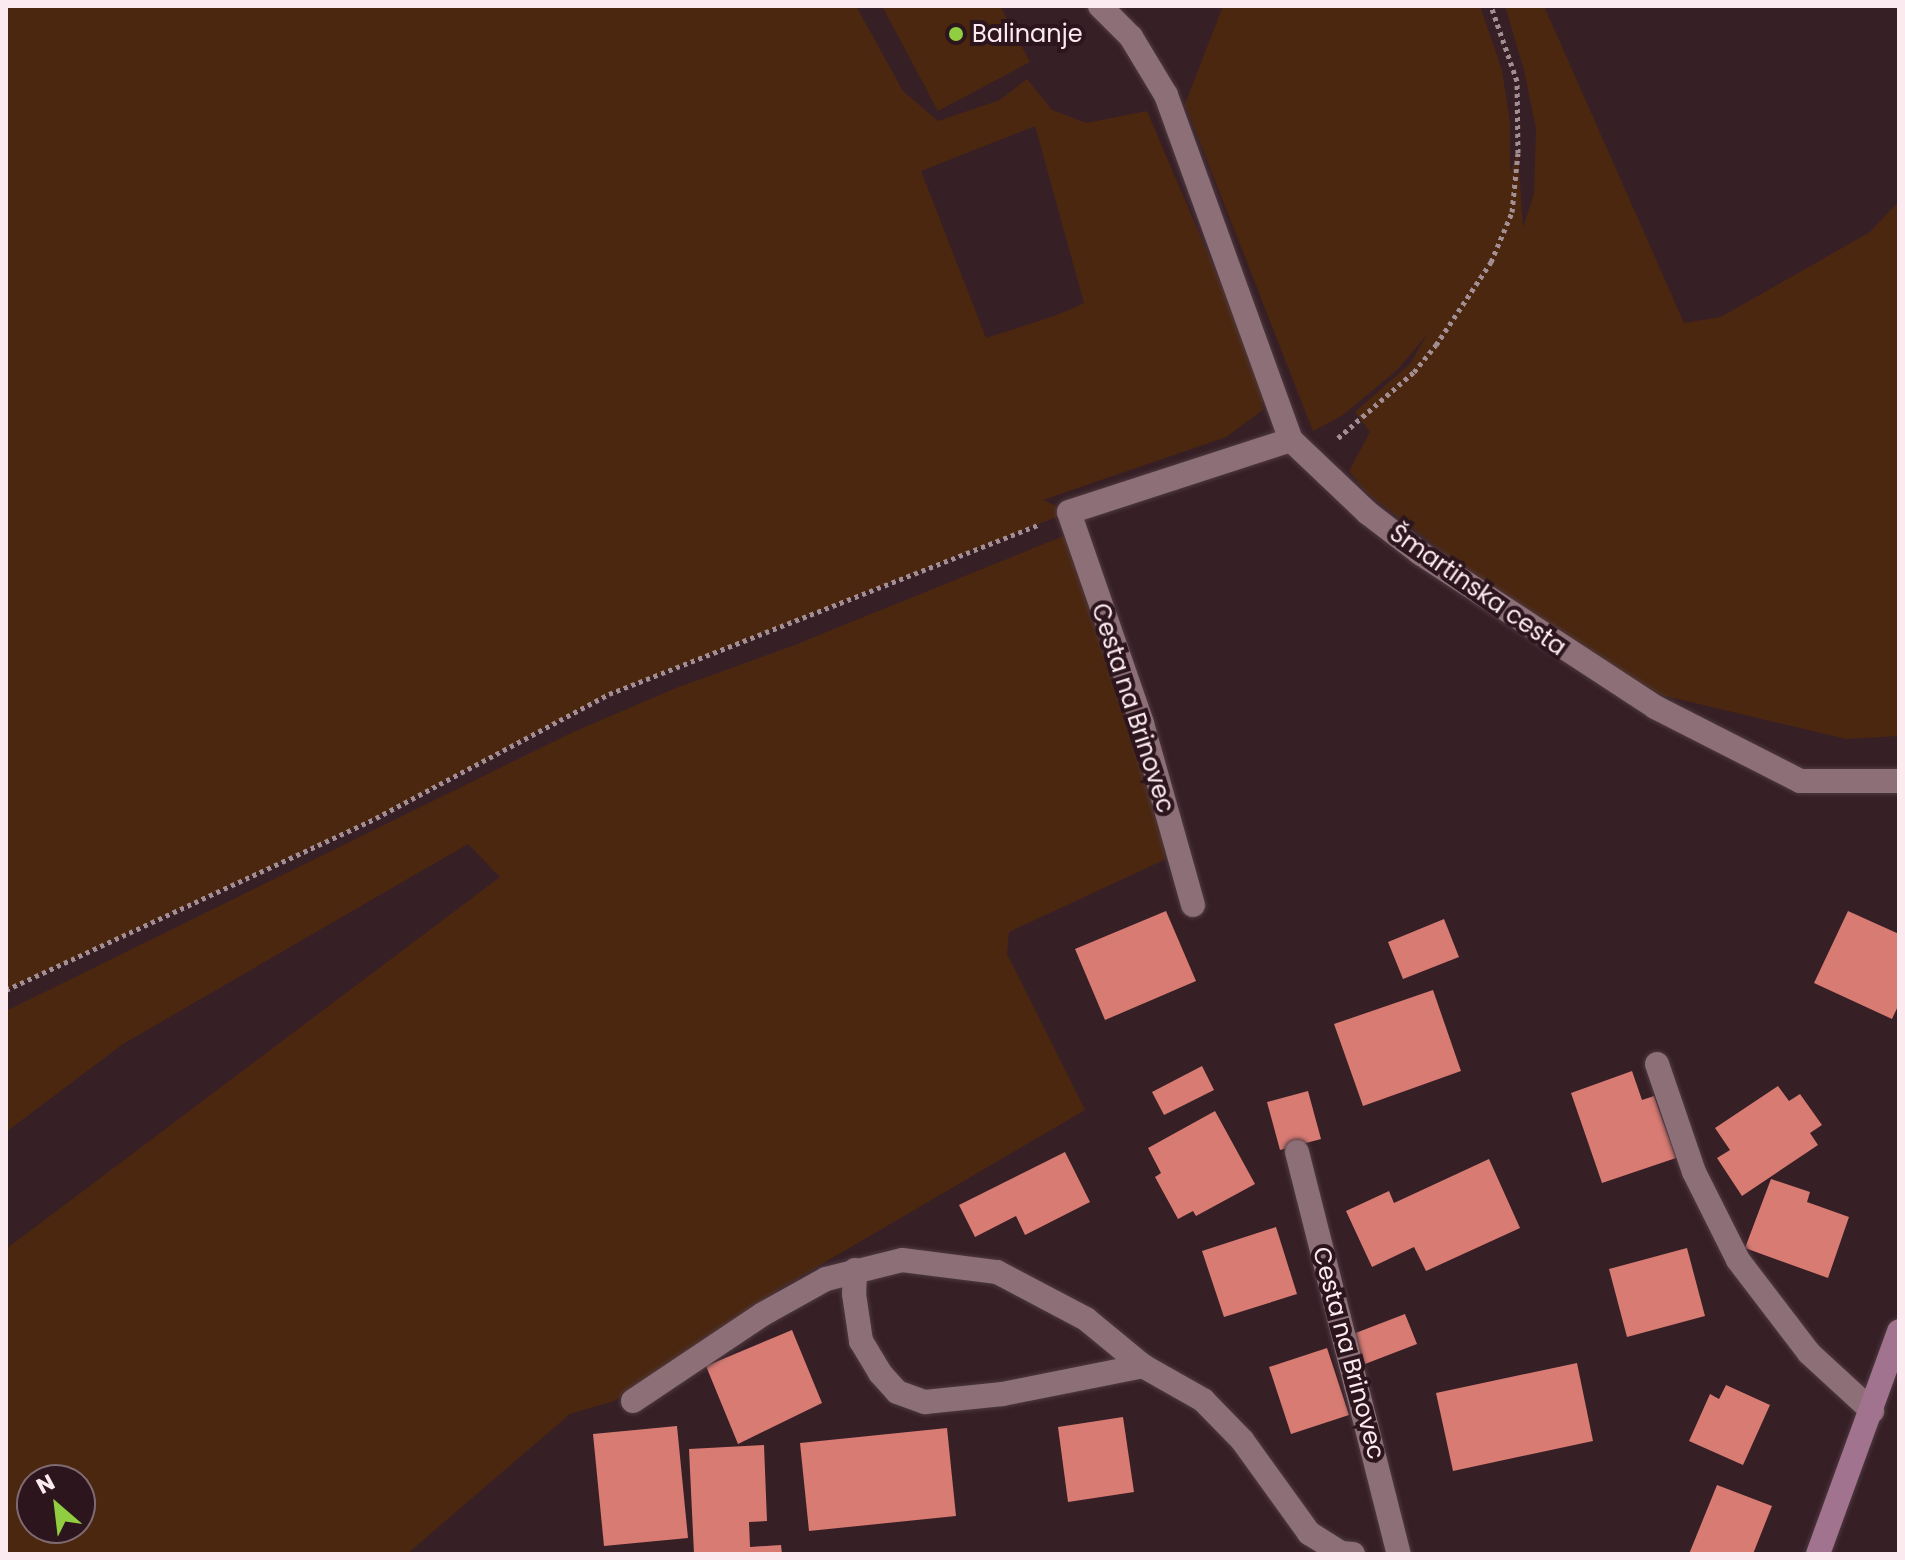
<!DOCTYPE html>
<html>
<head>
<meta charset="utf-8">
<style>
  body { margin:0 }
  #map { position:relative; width:1905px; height:1560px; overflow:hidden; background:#371f26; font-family:Poppins,sans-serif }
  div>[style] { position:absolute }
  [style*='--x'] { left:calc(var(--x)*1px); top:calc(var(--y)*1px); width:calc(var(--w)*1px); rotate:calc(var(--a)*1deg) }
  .green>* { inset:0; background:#4b2710 }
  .building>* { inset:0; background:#d87b73 }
  .path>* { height:5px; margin-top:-2.5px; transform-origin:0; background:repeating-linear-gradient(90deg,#a28e93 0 4px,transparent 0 8px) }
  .roads { filter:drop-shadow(0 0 2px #4e3a40) drop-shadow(0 0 2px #4e3a40) }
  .lane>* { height:24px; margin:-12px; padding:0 12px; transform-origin:12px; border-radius:12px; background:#8c6f77 }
  .street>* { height:24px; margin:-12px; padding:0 12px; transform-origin:12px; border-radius:12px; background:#8c6f77 }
  .secondary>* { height:24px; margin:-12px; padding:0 12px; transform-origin:12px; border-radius:12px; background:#a2738e }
  .dots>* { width:22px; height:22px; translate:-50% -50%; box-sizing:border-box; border:4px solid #2c151d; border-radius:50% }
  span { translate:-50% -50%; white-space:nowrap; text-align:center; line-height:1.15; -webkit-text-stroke:8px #2c151d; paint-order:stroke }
  .poi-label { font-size:24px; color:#fbeaef }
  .left { translate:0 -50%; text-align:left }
  .street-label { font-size:24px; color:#fbeaef }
  .frame { position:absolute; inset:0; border:8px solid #fbeaef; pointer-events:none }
  .north { position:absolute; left:16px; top:1464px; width:80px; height:80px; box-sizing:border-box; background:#2c151d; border:2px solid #7f6a71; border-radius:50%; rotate:332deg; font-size:22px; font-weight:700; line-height:32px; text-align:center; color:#fbeaef }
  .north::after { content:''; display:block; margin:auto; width:28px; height:36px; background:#90cd41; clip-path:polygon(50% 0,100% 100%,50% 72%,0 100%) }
</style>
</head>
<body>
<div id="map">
  <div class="green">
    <div style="clip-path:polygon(evenodd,6px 6px,856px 6px,903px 91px,938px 121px,1000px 100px,1027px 79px,1052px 110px,1086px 123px,1147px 111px,1261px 378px,1263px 410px,1226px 437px,1043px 500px,1069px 512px,609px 694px,376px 818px,6px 990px,6px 6px,1035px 126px,1084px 303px,1057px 315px,986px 338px,921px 171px,1035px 126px)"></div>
    <div style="clip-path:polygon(882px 6px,1000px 6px,1030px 62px,938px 111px)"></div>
    <div style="clip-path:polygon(1223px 6px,1480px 6px,1502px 70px,1510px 123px,1510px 173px,1518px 153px,1523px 227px,1534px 194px,1536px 129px,1524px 70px,1505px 6px,1544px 6px,1684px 323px,1721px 317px,1870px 232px,1899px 201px,1899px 736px,1846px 739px,1661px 695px,1553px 632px,1482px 582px,1367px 493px,1349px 471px,1370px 432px,1355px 412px,1410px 364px,1427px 335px,1397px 370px,1343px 415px,1313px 431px,1185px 104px)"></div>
    <div style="clip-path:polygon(evenodd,1066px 535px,1135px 727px,1166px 859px,1009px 932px,1007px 954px,1085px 1110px,781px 1288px,614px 1401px,570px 1414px,407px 1554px,6px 1554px,6px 1249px,500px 877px,468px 844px,123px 1044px,6px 1132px,6px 1011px,571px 733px,676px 688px,792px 646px,1066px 535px,32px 1480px,80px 1480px,80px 1528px,32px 1528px,32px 1480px)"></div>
  </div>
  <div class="building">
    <div style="clip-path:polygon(1166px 911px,1196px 981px,1105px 1020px,1075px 949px)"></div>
    <div style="clip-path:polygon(1848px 911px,1899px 934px,1899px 1004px,1892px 1019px,1814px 983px)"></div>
    <div style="clip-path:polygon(1444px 919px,1459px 957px,1403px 979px,1388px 942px)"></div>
    <div style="clip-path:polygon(1433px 990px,1461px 1071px,1363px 1106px,1334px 1024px)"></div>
    <div style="clip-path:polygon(1202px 1066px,1214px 1090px,1164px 1115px,1152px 1092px)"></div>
    <div style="clip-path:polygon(1632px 1071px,1642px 1100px,1654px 1096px,1676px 1158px,1602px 1183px,1571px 1093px)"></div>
    <div style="clip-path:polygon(1778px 1086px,1789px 1101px,1800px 1094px,1822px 1125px,1810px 1133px,1818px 1145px,1742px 1196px,1717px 1158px,1730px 1150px,1715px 1128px)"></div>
    <div style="clip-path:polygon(1308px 1091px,1321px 1139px,1280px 1150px,1267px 1102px)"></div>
    <div style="clip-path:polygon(1215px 1111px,1255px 1184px,1196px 1216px,1193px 1211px,1178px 1219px,1155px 1177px,1161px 1173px,1148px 1148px)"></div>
    <div style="clip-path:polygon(1065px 1152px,1090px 1202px,1025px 1235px,1016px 1216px,975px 1237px,959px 1205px)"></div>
    <div style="clip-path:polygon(1489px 1159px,1520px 1228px,1426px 1271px,1414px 1247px,1372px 1267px,1346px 1211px,1389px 1191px,1394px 1203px)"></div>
    <div style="clip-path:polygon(1771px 1179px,1810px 1192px,1807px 1202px,1849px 1217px,1828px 1278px,1745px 1248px)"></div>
    <div style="clip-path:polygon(1276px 1227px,1297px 1294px,1224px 1317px,1202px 1251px)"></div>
    <div style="clip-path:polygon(1687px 1248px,1705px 1316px,1627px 1337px,1609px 1269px)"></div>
    <div style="clip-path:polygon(1405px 1314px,1417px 1344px,1365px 1364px,1353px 1334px)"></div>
    <div style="clip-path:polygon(792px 1330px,822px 1403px,738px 1444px,706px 1366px)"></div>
    <div style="clip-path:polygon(1327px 1348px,1349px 1415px,1291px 1434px,1269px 1367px)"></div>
    <div style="clip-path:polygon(1577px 1363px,1593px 1441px,1453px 1471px,1436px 1393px)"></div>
    <div style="clip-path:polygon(1726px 1385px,1770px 1405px,1743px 1465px,1689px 1441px,1710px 1394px,1719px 1399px)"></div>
    <div style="clip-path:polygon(1123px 1417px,1134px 1492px,1068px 1502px,1058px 1427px)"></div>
    <div style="clip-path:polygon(677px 1426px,688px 1538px,604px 1546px,593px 1434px)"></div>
    <div style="clip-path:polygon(947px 1428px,956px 1516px,809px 1531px,800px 1443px)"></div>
    <div style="clip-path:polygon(764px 1445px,767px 1521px,749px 1522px,750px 1547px,781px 1545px,782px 1554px,694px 1554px,689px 1449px)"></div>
    <div style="clip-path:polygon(1717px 1485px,1772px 1506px,1753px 1554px,1689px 1554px)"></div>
  </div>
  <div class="path">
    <div style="--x:1338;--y:438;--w:101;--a:-41"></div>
    <div style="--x:1414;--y:372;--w:35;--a:-51"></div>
    <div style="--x:1436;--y:345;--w:100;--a:-56.5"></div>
    <div style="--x:1491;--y:262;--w:54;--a:-67.2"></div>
    <div style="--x:1512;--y:212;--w:59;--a:-84.2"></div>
    <div style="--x:1518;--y:153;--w:72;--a:-90.8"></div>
    <div style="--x:1517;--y:81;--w:79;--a:-109.1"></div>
    <div style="--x:6;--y:990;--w:408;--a:-24.9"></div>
    <div style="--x:376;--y:818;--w:264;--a:-28"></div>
    <div style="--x:609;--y:694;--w:461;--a:-21.5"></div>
  </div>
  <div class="roads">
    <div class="lane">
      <div style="--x:1100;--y:6;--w:44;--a:45"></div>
      <div style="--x:1131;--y:37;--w:68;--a:58.9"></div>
      <div style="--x:1166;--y:95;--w:367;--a:70.1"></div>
      <div style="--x:1193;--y:905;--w:189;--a:-105.7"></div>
      <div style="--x:1142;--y:723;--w:223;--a:-109.1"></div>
      <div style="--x:1069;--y:512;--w:233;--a:-18"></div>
      <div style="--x:1291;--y:440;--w:106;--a:43.5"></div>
      <div style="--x:1368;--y:513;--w:66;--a:37.6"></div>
      <div style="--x:1420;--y:553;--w:281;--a:33.2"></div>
      <div style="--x:1655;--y:707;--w:163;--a:27"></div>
      <div style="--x:1800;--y:781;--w:99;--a:0"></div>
      <div style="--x:1297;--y:1152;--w:415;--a:75.8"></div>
      <div style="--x:855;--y:1270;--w:24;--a:92"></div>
      <div style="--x:854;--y:1294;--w:48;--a:81.5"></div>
      <div style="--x:861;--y:1341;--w:37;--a:59"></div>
      <div style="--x:880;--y:1373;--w:25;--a:48"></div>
      <div style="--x:897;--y:1392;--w:30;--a:20"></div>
      <div style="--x:925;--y:1402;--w:78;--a:-5.9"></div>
      <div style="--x:1003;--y:1394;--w:143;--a:-11.3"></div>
    </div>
    <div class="street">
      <div style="--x:1657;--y:1064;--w:114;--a:71.1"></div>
      <div style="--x:1694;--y:1172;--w:98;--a:63.4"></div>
      <div style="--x:1738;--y:1260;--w:117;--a:52.6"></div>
      <div style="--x:1809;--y:1353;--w:86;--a:42.6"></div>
      <div style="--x:633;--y:1401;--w:156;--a:-33.8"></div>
      <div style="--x:763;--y:1314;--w:72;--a:-29.1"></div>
      <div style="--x:826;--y:1279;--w:78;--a:-14"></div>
      <div style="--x:902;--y:1260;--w:96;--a:7.2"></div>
      <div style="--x:997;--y:1272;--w:101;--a:27.8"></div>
      <div style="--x:1086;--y:1319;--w:74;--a:39.5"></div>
      <div style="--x:1143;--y:1366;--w:69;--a:29.5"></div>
      <div style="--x:1203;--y:1400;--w:56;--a:45.7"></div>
      <div style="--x:1242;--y:1440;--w:115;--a:54.2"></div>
      <div style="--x:1309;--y:1533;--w:38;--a:32"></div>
      <div style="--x:1341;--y:1553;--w:12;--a:5"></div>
    </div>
    <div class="secondary">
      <div style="--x:1818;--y:1554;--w:237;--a:-70"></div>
    </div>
  </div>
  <div class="dots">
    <div style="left:956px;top:34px;background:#90cd41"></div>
  </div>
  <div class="poi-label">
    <span class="left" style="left:972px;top:34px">Balinanje</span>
  </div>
  <div class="street-label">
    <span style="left:1478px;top:590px;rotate:35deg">Šmartinska cesta</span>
    <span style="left:1133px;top:708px;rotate:72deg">Cesta na Brinovec</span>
    <span style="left:1349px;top:1353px;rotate:75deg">Cesta na Brinovec</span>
  </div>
  <div class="frame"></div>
  <div class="north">N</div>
</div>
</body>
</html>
